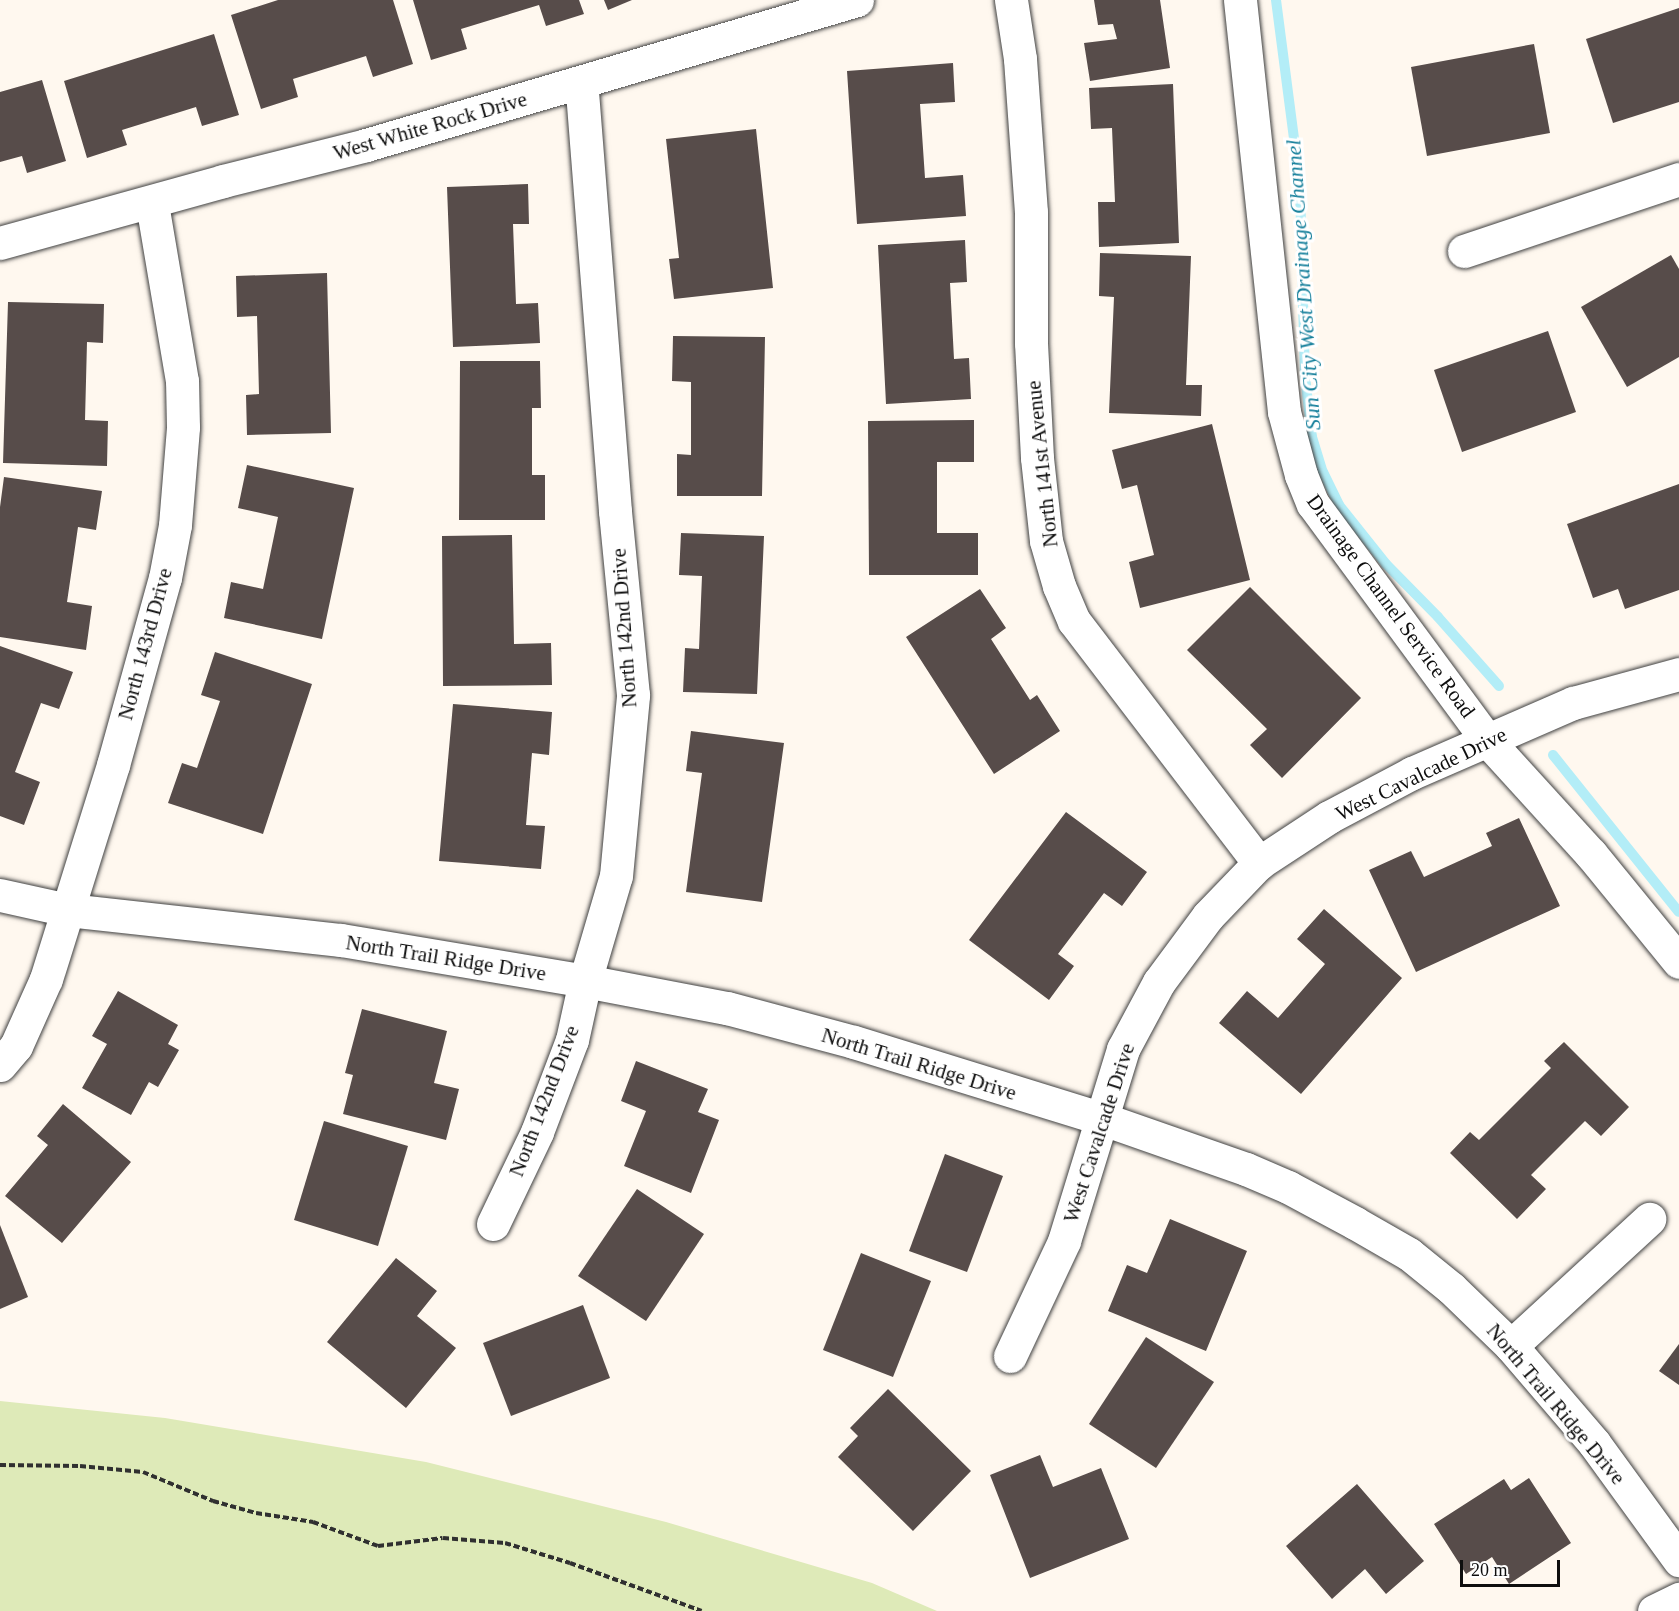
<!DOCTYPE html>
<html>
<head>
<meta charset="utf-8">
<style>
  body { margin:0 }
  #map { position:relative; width:1679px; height:1611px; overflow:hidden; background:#fff8ef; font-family:Georgia,serif }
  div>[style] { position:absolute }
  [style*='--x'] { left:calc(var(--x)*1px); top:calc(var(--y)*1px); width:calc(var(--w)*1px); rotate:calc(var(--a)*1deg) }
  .green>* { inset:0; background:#deeab8 }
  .stream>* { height:10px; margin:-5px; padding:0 5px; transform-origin:5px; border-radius:5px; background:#b3edf7 }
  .building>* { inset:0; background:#574c4a }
  .path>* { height:4px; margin-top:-2px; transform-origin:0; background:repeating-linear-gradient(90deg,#303030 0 6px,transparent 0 9px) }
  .roads { filter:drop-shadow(0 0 2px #414141) drop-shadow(0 0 2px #414141) }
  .minor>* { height:33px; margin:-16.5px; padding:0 16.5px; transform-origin:16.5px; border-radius:16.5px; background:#fff }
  span { translate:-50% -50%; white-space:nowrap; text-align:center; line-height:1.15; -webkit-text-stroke:6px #fff; paint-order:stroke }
  .street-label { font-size:21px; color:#0e0e0e }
  .water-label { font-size:22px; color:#157f9b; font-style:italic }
  .scale { position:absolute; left:1460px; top:1560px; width:100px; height:27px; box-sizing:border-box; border:3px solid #0e0e0e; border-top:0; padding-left:8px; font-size:18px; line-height:21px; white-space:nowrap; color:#0e0e0e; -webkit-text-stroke:4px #fff; paint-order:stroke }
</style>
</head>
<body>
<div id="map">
  <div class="green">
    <div style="clip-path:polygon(0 1401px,165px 1418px,426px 1462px,666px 1522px,872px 1583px,937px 1611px,0 1611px)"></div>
  </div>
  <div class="stream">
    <div style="--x:1276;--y:0;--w:188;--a:82.6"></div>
    <div style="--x:1300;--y:186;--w:190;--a:88.5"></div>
    <div style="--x:1305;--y:376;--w:61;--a:83.5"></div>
    <div style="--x:1312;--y:437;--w:37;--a:73"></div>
    <div style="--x:1323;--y:472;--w:37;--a:64"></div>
    <div style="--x:1339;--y:505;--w:75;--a:51.5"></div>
    <div style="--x:1386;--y:564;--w:74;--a:45.5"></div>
    <div style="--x:1438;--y:617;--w:92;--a:48.5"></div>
    <div style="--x:1553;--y:755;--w:201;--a:51.3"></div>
  </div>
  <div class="building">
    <div style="clip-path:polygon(278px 0,393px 0,413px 64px,373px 77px,366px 56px,293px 79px,298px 97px,261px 109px,231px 15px)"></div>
    <div style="clip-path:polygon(413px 0,579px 0,584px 14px,546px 26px,539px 5px,461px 29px,467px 49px,431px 60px)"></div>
    <div style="clip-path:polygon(604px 0,632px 0,608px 10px)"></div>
    <div style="clip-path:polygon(1094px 0,1160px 0,1170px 68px,1090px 81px,1084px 43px,1117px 39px,1113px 24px,1098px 25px)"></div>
    <div style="clip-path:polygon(1679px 8px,1679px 102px,1613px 123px,1586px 39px)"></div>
    <div style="clip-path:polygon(214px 34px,239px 115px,202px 126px,196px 107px,122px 130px,127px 145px,87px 158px,64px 81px)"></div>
    <div style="clip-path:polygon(1534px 44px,1550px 133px,1427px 156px,1411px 67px)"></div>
    <div style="clip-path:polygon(953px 63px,955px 102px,920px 104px,925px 178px,963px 175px,966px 216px,857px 224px,847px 71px)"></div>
    <div style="clip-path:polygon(42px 80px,66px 161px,27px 173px,22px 156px,0 162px,0 92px)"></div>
    <div style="clip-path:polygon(1173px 84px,1179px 243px,1099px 247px,1098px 202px,1115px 202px,1112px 128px,1091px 129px,1089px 88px)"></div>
    <div style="clip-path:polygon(756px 129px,773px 288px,674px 299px,669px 259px,679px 258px,666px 139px)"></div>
    <div style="clip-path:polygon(528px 184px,529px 224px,513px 224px,516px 304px,538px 303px,540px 343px,453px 347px,447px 187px)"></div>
    <div style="clip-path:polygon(965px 240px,967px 282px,950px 283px,954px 359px,969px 358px,971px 399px,886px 404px,878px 245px)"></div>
    <div style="clip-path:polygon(1100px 253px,1191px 256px,1186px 385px,1202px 385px,1201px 416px,1109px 413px,1114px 297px,1099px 296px)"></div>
    <div style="clip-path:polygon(1671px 255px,1679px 269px,1679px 357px,1627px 387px,1581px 307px)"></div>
    <div style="clip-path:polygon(327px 273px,331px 433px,247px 435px,246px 395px,259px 394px,257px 316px,237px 317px,236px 276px)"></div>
    <div style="clip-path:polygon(8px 302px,104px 304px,103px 343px,87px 342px,85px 420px,108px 421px,107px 466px,3px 463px)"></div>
    <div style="clip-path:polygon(1548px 331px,1576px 412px,1462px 452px,1434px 370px)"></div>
    <div style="clip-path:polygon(673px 336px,765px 337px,762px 496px,677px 496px,677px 454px,691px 455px,691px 382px,672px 381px)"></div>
    <div style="clip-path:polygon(460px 361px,540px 361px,541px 408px,532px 408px,532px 475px,545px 475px,545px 520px,459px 520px)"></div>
    <div style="clip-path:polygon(974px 420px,974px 462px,937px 462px,937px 533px,978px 533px,978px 575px,869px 575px,868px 421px)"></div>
    <div style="clip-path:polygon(1212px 424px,1250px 580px,1140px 608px,1129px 562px,1154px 555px,1137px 485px,1122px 489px,1112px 450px)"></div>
    <div style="clip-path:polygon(247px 465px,354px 488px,322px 639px,224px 618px,231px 582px,263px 589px,278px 517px,238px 508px)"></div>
    <div style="clip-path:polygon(4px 477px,102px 491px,96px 530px,78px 527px,67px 602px,92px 606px,86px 650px,0 637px,0 507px)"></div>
    <div style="clip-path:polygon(1679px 484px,1679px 590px,1625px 609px,1618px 589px,1593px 598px,1567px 524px)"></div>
    <div style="clip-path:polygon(681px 533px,764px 536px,757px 694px,683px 692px,685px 648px,699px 649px,702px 576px,679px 575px)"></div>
    <div style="clip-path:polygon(512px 535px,514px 644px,551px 643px,552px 685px,443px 686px,442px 536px)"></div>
    <div style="clip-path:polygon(1250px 587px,1361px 698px,1282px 778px,1250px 745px,1267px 729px,1187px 650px)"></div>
    <div style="clip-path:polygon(980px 589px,1006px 628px,991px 639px,1030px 700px,1037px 695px,1060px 731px,994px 774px,906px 637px)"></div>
    <div style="clip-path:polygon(0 646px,73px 672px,59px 709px,41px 703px,15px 772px,40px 782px,24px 825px,0 816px)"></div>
    <div style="clip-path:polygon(215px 652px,312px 684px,263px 834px,168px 803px,182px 763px,197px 768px,220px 701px,201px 695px)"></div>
    <div style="clip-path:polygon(453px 704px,552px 712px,549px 755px,532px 753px,526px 825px,545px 826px,541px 869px,439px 861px)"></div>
    <div style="clip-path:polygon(691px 731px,784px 743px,762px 902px,686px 892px,702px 773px,686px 771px)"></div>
    <div style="clip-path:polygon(1066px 812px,1147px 872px,1122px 906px,1104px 893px,1058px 954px,1074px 966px,1049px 1000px,969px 940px)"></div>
    <div style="clip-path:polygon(1519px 818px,1560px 906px,1416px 972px,1369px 870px,1411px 851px,1424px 877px,1492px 846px,1486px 833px)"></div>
    <div style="clip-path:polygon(1324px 909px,1402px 978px,1301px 1094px,1219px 1023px,1247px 991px,1278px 1018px,1325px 964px,1297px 939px)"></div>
    <div style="clip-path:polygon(118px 991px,178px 1025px,168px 1044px,179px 1050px,158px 1087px,149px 1082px,131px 1115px,82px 1088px,107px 1044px,92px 1036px)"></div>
    <div style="clip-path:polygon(362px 1009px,447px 1031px,434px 1083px,459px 1089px,446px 1140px,343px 1114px,353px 1075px,345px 1073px)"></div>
    <div style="clip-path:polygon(1564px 1042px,1629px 1107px,1601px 1136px,1585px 1121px,1531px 1175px,1546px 1189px,1517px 1219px,1450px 1153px,1470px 1132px,1479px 1140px,1551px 1068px,1544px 1061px)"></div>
    <div style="clip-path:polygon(636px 1061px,708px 1089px,698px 1112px,719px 1120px,691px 1193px,624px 1166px,646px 1111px,621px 1101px)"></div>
    <div style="clip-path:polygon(63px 1104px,131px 1162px,62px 1243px,5px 1196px,48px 1145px,37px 1136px)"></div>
    <div style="clip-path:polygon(324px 1121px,408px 1146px,378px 1246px,294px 1220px)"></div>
    <div style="clip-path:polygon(945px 1154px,1003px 1176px,967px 1272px,909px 1251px)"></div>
    <div style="clip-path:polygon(637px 1189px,704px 1234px,646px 1321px,578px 1276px)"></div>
    <div style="clip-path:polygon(1170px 1219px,1247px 1251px,1206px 1351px,1108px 1311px,1127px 1265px,1147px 1273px)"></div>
    <div style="clip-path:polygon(0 1225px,28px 1297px,0 1309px)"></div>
    <div style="clip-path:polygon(861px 1253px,931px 1281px,893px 1377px,823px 1350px)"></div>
    <div style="clip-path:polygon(396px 1258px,437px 1291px,417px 1316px,456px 1348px,406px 1408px,327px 1342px)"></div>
    <div style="clip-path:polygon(583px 1305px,610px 1378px,511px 1416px,483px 1343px)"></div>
    <div style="clip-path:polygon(1146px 1337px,1214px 1382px,1156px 1468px,1089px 1424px)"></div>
    <div style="clip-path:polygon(1679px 1344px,1679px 1385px,1659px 1371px)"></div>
    <div style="clip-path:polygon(888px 1389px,971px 1471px,913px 1531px,838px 1457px,858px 1436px,850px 1428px)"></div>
    <div style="clip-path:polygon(1040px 1455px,1053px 1487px,1101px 1468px,1129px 1539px,1030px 1578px,990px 1475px)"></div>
    <div style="clip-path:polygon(1529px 1478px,1571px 1543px,1509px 1584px,1492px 1557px,1466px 1574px,1434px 1524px,1504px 1479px,1511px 1490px)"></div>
    <div style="clip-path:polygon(1357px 1484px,1424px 1561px,1386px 1594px,1365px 1569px,1332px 1599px,1286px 1546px)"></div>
  </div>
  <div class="path">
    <div style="--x:0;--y:1465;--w:80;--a:0.7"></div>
    <div style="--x:80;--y:1466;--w:63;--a:5.4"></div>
    <div style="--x:143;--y:1472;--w:76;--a:22.5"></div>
    <div style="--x:213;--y:1501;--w:45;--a:15.6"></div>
    <div style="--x:256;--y:1513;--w:58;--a:9"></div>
    <div style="--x:313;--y:1522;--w:69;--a:20.3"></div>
    <div style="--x:378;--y:1546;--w:65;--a:-7"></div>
    <div style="--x:443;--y:1538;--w:62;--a:4.6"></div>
    <div style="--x:505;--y:1543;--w:68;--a:17.1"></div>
    <div style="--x:570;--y:1563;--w:140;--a:20"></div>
  </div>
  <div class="roads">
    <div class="minor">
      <div style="--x:1011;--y:0;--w:60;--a:81.3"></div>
      <div style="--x:1020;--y:59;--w:153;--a:85.9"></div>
      <div style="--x:1031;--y:212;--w:131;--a:90"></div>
      <div style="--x:1031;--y:343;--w:115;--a:87"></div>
      <div style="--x:1037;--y:458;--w:83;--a:83.8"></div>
      <div style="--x:1046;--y:541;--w:47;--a:73.9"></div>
      <div style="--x:1059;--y:586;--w:38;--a:67"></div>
      <div style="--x:1074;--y:621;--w:305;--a:52.6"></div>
      <div style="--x:1240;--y:0;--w:414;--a:83.9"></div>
      <div style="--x:1284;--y:412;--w:65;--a:74.9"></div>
      <div style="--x:1301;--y:475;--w:31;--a:68"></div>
      <div style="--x:1313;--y:504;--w:295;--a:53.6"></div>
      <div style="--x:1488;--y:741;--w:153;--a:47.7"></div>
      <div style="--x:1591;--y:854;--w:139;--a:50.8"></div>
      <div style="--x:0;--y:243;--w:231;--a:-15.5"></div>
      <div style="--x:223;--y:181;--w:147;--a:-14.1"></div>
      <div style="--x:366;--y:145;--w:512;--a:-16.45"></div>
      <div style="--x:1464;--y:251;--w:227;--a:-18.5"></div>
      <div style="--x:0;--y:895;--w:70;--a:12.4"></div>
      <div style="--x:68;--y:910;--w:275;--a:6.3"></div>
      <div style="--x:341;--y:940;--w:247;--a:9.5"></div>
      <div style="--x:585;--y:981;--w:145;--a:10.8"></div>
      <div style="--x:727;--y:1008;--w:131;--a:15"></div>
      <div style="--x:854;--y:1042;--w:261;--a:17.2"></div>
      <div style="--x:1103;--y:1119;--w:151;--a:19.3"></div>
      <div style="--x:1246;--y:1169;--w:46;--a:23.2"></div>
      <div style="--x:1288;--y:1187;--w:76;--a:28.2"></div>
      <div style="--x:1355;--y:1223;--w:62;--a:29.9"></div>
      <div style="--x:1409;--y:1254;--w:54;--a:39"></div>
      <div style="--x:1451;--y:1288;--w:83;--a:44"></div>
      <div style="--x:1511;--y:1346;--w:128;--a:49.4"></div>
      <div style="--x:1594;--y:1443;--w:145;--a:54"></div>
      <div style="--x:0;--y:1065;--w:25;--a:-50"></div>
      <div style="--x:16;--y:1046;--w:73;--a:-65.9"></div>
      <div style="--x:46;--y:979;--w:224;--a:-72.6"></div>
      <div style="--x:113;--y:765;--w:194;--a:-74.5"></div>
      <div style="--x:165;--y:578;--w:54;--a:-79.3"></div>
      <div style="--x:175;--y:525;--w:98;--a:-85.3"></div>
      <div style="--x:183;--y:427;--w:46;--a:-91.2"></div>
      <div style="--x:182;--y:381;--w:181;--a:-99.6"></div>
      <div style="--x:493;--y:1224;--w:102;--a:-64.4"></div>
      <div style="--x:537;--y:1132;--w:98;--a:-69.2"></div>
      <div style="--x:572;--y:1040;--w:60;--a:-77.6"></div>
      <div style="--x:585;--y:981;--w:109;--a:-73.6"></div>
      <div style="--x:616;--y:876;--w:182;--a:-84.6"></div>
      <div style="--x:633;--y:695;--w:185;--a:-95.6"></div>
      <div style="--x:615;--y:511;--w:429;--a:-94.5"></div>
      <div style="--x:1511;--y:1346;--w:188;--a:-42.6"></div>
      <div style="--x:1010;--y:1356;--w:127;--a:-64.8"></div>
      <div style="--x:1064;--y:1241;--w:201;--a:-72.9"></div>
      <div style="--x:1123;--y:1049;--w:76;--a:-61.8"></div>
      <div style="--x:1159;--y:982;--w:82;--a:-53.4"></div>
      <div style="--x:1208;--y:916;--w:74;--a:-46.1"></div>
      <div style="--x:1259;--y:863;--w:84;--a:-33.3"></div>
      <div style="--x:1329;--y:817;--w:94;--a:-27.9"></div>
      <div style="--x:1412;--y:773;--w:176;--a:-23.5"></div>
      <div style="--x:1573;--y:703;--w:110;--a:-15.3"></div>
      <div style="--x:1654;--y:1611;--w:28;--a:-26"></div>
    </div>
  </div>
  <div class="street-label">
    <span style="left:430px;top:126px;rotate:-16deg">West White Rock Drive</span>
    <span style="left:1042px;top:464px;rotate:-96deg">North 141st Avenue</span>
    <span style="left:1391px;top:606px;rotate:54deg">Drainage Channel Service Road</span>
    <span style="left:624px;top:628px;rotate:-94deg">North 142nd Drive</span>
    <span style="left:145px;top:644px;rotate:-75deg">North 143rd Drive</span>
    <span style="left:1421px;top:774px;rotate:-26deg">West Cavalcade Drive</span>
    <span style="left:446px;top:958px;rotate:9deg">North Trail Ridge Drive</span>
    <span style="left:919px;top:1064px;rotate:17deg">North Trail Ridge Drive</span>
    <span style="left:544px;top:1101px;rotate:-69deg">North 142nd Drive</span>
    <span style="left:1099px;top:1133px;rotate:-72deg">West Cavalcade Drive</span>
    <span style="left:1556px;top:1404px;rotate:50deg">North Trail Ridge Drive</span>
  </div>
  <div class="water-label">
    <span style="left:1303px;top:285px;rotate:-94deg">Sun City West Drainage Channel</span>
  </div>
  <div class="scale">20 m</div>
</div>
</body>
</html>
